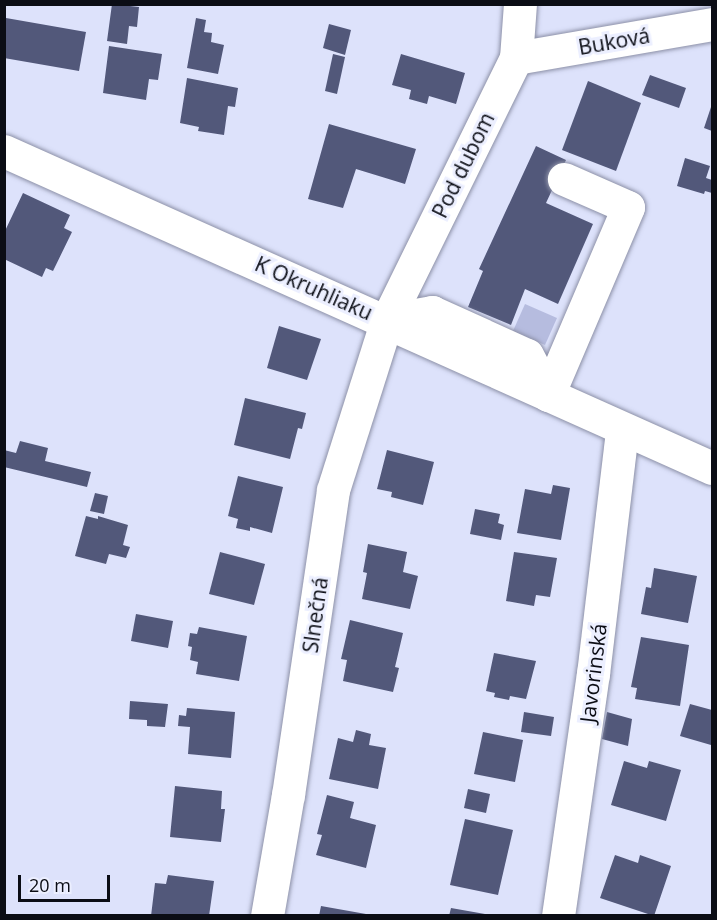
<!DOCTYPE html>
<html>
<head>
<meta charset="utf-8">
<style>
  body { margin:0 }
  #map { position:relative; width:717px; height:920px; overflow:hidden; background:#dde2fb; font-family:"Open Sans",sans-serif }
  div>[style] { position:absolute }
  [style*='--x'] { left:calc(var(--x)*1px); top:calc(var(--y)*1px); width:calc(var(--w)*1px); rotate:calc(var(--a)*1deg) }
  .green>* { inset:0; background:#b6bcdf }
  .building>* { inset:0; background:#52587a }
  .roads { filter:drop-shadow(0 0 2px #8c90a7) drop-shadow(0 0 2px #8c90a7) }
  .minor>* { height:33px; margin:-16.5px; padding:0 16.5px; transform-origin:16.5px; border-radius:16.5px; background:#fff }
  span { translate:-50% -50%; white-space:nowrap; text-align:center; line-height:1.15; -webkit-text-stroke:6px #ecefff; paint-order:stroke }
  .street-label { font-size:21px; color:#0b0d15 }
  .frame { position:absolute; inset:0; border:6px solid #0b0d15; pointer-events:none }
  .scale { position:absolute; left:18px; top:875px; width:92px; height:27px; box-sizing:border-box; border:3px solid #0b0d15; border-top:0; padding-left:8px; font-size:18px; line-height:21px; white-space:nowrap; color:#0b0d15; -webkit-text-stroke:4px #ecefff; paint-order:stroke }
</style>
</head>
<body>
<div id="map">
  <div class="green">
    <div style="clip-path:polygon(525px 304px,557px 318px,545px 345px,513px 331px)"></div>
  </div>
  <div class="building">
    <div style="clip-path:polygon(112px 4px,139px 7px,137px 27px,129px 26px,127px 44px,107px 41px)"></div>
    <div style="clip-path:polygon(6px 18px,86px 32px,79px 71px,4px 58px)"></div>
    <div style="clip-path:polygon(196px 18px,206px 20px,204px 32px,212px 33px,211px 42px,224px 45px,218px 74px,187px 68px)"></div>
    <div style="clip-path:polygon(329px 24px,351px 30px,345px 55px,323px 48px)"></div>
    <div style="clip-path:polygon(109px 46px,162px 54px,158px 80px,149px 79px,146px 100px,103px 93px)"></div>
    <div style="clip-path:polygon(333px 54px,345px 57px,337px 94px,325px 91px)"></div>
    <div style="clip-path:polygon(401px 54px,465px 73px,456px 104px,429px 96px,427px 104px,409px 99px,411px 90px,392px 85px)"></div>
    <div style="clip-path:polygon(650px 75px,686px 88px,679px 108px,642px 95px)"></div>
    <div style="clip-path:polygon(187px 78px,238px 88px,235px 107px,228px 106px,224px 135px,198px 131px,199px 127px,180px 123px)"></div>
    <div style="clip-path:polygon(588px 81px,641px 103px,616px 171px,562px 150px)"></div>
    <div style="clip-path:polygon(712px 104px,712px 131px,704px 128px)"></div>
    <div style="clip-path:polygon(329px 124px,416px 149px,405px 184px,356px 169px,343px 208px,308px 199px)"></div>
    <div style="clip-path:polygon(536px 146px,566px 160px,546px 203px,593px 224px,558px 304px,525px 289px,511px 325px,468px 307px,483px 271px,479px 269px)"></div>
    <div style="clip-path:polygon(685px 158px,710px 166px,706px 178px,712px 180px,712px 193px,705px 191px,704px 194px,677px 186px)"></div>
    <div style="clip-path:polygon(23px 193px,70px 215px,64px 228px,72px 232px,53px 271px,46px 268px,42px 277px,4px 259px,4px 233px)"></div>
    <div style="clip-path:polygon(279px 326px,321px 339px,307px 380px,267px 368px)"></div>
    <div style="clip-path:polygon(245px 398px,306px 413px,302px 429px,298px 428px,290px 459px,234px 445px)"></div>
    <div style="clip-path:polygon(20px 441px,48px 448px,45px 461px,91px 472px,87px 487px,4px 467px,4px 450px,16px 453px)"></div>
    <div style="clip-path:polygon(387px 450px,434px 462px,423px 505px,391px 497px,392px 492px,377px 489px)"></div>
    <div style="clip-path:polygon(238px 476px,283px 487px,272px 533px,250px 527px,250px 531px,236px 528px,238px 519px,228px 516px)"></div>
    <div style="clip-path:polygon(553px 485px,570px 488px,561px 540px,517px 533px,525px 489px,551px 494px)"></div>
    <div style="clip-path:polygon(95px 493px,108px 496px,104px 514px,90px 511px)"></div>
    <div style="clip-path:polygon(475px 509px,500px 514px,498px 523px,504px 525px,501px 540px,470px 534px)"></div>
    <div style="clip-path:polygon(86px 516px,98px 519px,98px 516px,128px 525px,123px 545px,130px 547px,126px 558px,109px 554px,106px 564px,75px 556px)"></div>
    <div style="clip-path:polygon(368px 544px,407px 552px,403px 572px,418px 576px,410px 609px,362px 599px,367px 573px,363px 572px)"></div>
    <div style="clip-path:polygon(220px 552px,265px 564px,254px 605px,209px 594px)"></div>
    <div style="clip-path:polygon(514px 552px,557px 558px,550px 597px,536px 595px,534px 606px,506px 601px)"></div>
    <div style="clip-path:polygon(654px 568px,697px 576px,688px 623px,641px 614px,646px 587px,651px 588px)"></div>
    <div style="clip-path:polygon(136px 614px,173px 621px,168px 648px,131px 641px)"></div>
    <div style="clip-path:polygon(350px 620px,403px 633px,395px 667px,399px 668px,393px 692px,343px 681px,347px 660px,341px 659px)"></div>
    <div style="clip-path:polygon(199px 627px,247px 636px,239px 681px,196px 674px,198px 662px,190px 660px,192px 647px,188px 646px,190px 633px,197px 634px)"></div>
    <div style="clip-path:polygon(641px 637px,689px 645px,680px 706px,635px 699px,637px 688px,631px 687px)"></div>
    <div style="clip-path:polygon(494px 653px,536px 661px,526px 699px,510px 696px,509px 700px,494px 697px,495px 693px,486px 691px)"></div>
    <div style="clip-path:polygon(130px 701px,168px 704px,165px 727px,147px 726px,147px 720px,129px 719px)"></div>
    <div style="clip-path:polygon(690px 704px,712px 710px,711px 745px,680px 736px)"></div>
    <div style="clip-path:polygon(187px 708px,235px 712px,231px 758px,188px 754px,190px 727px,178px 726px,179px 715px,186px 716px)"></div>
    <div style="clip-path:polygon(524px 712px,554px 717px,551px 736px,521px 732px)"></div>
    <div style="clip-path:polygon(607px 712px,632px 719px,628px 746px,602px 739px)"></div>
    <div style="clip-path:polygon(356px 730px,371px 734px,369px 745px,386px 748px,378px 789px,329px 779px,338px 738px,353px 742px)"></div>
    <div style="clip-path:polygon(483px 732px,523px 740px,515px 782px,474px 774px)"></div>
    <div style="clip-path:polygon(624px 761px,647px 768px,649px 761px,681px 770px,666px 821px,611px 805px)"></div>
    <div style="clip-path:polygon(175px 786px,222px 791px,221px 809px,225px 809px,221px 842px,170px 837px)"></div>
    <div style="clip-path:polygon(468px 789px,490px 794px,486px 813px,464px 808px)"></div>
    <div style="clip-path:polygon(327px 795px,354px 802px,350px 818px,376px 825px,366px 868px,316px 855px,322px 835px,317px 834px)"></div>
    <div style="clip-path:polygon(465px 819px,513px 830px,498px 895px,450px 885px)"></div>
    <div style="clip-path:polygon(615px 855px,638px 863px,640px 855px,671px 866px,654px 916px,600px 898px)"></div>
    <div style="clip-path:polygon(168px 875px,214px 881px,209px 916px,151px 916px,155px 883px,166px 884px)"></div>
    <div style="clip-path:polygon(321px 906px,366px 914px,366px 916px,319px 916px)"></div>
    <div style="clip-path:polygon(451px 908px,485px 914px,485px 916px,449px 916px)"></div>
  </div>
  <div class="roads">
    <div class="minor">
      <div style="--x:516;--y:58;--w:199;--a:-9.8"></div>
      <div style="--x:4;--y:151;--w:776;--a:24.12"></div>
      <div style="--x:387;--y:320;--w:46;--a:-10.1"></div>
      <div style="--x:432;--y:312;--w:104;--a:24.4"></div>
      <div style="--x:527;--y:355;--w:45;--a:62.3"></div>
      <div style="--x:548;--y:395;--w:204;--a:-66.9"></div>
      <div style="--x:628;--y:207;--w:70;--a:-156.4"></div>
      <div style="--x:267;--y:916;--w:123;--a:-80.2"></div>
      <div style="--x:288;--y:795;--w:308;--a:-81.6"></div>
      <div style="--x:333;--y:490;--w:178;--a:-72.4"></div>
      <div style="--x:387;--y:320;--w:292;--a:-63.8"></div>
      <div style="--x:516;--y:58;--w:54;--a:-85.8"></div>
      <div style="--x:558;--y:916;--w:245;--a:-81.8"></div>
      <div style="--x:593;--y:674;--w:246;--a:-83.2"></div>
    </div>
  </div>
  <div class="street-label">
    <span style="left:614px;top:41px;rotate:-10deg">Buková</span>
    <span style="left:463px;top:165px;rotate:-64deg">Pod dubom</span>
    <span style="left:314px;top:288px;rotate:24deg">K Okruhliaku</span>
    <span style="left:315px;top:615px;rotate:-82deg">Slnečná</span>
    <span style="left:593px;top:673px;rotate:-83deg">Javorinská</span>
  </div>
  <div class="frame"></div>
  <div class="scale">20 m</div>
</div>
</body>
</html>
